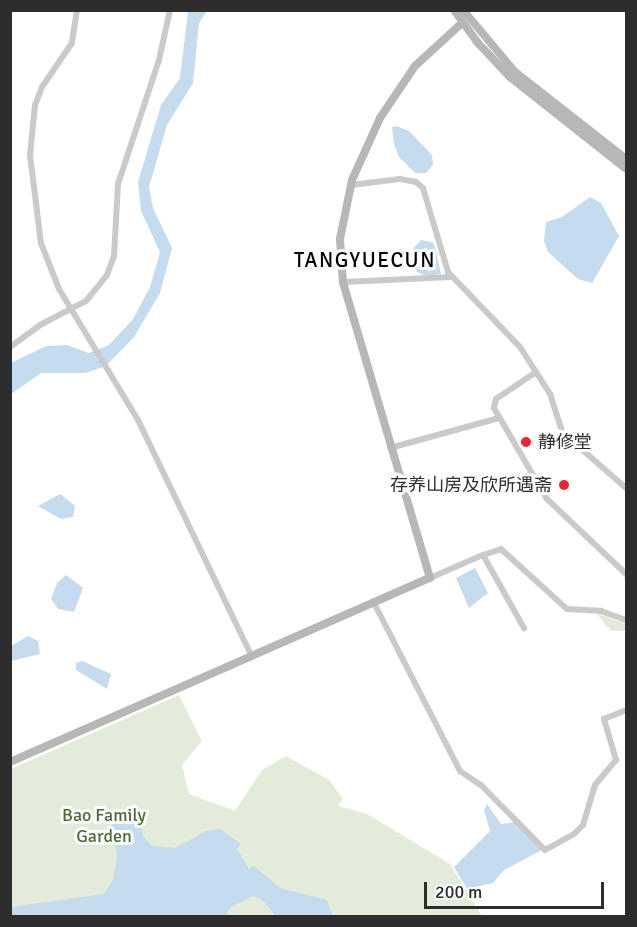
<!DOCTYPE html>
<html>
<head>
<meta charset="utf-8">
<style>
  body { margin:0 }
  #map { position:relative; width:637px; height:927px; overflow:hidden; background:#fff; font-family:Signika,"Noto Sans SC",sans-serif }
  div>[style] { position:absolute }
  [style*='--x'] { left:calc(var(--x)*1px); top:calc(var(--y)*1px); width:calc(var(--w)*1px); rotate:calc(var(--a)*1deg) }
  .green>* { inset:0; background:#e3ecda }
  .water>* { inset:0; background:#c4dced }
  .street>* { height:6px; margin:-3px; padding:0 3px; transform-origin:3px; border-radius:3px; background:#cacaca }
  .secondary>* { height:8px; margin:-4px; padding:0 4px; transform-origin:4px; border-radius:4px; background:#b7b7b7 }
  .dots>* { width:16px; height:16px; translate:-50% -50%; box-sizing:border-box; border:3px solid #fff; border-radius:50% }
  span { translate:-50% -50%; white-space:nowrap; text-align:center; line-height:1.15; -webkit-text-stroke:6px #fff; paint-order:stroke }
  .poi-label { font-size:18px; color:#2d2d2d }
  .left { translate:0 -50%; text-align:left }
  .right { translate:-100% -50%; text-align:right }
  .park-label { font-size:18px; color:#4e6b38 }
  .quarter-label { font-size:21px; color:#000; letter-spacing:1.5px }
  .frame { position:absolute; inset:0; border:12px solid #2d2d2d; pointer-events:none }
  .scale { position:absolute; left:424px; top:882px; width:180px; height:27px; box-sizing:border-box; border:3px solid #2d2d2d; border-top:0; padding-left:8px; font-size:18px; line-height:21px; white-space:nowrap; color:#2d2d2d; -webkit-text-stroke:4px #fff; paint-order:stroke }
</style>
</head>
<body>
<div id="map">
  <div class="green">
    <div style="clip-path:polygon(596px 613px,626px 624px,626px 631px,611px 631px)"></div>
    <div style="clip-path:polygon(179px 695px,202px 741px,182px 765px,189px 794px,235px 811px,262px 770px,286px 756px,329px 780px,343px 799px,338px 806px,367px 814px,450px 864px,482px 916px,11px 916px,11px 769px)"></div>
  </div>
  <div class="water">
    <div style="clip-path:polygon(188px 11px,207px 11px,199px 23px,193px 83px,167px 125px,149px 187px,153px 208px,172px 248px,160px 293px,134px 337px,106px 366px,85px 373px,41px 373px,11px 394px,11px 363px,46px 346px,67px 345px,89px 353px,109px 345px,133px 319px,150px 287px,160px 252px,141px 211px,138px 182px,161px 105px,180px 78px)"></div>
    <div style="clip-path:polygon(396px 126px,409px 131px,432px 155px,433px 165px,426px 173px,415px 173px,399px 157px,394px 144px,392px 127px)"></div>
    <div style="clip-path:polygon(590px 197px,601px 203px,619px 236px,592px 283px,578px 279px,548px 252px,544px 241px,546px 222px,562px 217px)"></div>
    <div style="clip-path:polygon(421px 240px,434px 243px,441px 274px,426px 276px,417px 272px,412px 250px)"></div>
    <div style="clip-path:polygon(60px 494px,75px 506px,73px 517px,61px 519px,38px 506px)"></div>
    <div style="clip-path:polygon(475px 568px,488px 593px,469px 608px,456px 578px)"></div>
    <div style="clip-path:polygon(66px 575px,83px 588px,74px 612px,58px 609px,51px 599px,57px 583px)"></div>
    <div style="clip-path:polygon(28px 636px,38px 641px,40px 654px,11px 661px,11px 646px)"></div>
    <div style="clip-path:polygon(82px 661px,111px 674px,107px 689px,76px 670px,76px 663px)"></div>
    <div style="clip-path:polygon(487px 804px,501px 824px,516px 822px,542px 850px,504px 870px,493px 883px,467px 889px,454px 867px,490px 831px,484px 810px)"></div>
    <div style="clip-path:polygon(130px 806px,138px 810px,143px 836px,152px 846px,176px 848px,206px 831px,220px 829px,241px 844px,237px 849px,249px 869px,254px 866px,280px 888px,327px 900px,333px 916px,275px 915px,262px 900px,252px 896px,230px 908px,226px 916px,11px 916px,11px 907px,104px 894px,113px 880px,117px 856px,111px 820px)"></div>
  </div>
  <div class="street">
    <div style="--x:77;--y:10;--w:33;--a:99"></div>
    <div style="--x:72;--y:43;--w:53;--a:124.3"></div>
    <div style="--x:42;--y:87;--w:19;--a:111"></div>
    <div style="--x:35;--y:105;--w:50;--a:95.7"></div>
    <div style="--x:30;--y:155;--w:89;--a:82.9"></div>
    <div style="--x:41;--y:243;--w:49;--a:68.6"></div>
    <div style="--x:59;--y:289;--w:153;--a:58.9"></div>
    <div style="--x:138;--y:420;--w:263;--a:64.3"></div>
    <div style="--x:351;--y:185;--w:49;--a:-7"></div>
    <div style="--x:400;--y:179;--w:16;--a:11"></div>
    <div style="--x:416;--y:182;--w:9;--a:41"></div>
    <div style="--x:423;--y:188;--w:88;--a:73.4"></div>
    <div style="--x:448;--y:272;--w:104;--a:46.2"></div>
    <div style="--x:520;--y:347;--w:56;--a:57.4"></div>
    <div style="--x:550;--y:394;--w:40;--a:72"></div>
    <div style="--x:562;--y:432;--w:85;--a:41.2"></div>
    <div style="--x:343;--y:282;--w:109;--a:-2.6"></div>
    <div style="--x:10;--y:347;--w:37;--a:-36"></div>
    <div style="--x:40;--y:325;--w:52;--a:-27.6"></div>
    <div style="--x:86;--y:301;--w:33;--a:-51"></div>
    <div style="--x:107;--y:275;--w:20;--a:-70"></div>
    <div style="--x:114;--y:256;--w:72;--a:-86.8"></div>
    <div style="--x:118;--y:184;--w:131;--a:-71.7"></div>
    <div style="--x:159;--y:60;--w:51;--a:-77.6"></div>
    <div style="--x:536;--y:372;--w:48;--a:146"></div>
    <div style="--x:496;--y:399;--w:9;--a:103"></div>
    <div style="--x:494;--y:408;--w:105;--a:59.8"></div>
    <div style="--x:547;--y:499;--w:109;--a:43.5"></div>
    <div style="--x:390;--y:448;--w:113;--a:-15.4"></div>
    <div style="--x:483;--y:555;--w:19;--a:-18"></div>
    <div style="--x:501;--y:549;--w:89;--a:42.3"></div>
    <div style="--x:567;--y:609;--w:34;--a:3"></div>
    <div style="--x:601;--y:611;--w:27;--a:20"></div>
    <div style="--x:430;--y:578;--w:58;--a:-23.5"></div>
    <div style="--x:483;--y:555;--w:84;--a:60.7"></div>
    <div style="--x:374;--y:603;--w:189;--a:62.9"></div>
    <div style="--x:460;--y:771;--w:25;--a:34"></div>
    <div style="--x:481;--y:785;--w:91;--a:45.4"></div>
    <div style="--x:545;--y:850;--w:33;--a:-29"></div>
    <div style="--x:574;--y:834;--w:13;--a:-45"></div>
    <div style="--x:583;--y:825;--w:42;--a:-73.3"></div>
    <div style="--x:595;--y:785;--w:33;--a:-50"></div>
    <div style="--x:616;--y:760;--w:43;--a:-106.3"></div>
    <div style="--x:604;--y:719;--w:24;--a:-22"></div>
  </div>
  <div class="secondary">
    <div style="--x:454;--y:10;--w:39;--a:54"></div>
    <div style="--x:477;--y:42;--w:48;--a:46.7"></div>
    <div style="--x:510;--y:77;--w:148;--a:38.4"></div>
    <div style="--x:463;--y:10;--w:81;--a:50"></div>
    <div style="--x:515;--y:72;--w:141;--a:38.1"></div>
    <div style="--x:10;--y:762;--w:459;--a:-23.7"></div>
    <div style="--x:430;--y:578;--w:309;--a:-106.4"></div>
    <div style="--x:343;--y:282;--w:43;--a:-94"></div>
    <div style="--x:340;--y:239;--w:60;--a:-78.5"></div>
    <div style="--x:352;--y:180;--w:68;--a:-65.7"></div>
    <div style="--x:380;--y:118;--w:63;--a:-56.1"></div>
    <div style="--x:415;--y:66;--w:64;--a:-42.5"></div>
  </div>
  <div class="dots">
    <div style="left:526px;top:442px;background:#f0242a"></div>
    <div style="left:564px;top:485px;background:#f0242a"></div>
  </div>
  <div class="poi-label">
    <span class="left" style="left:538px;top:442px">静修堂</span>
    <span class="right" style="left:552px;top:485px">存养山房及欣所遇斋</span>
  </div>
  <div class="park-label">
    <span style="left:104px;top:826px">Bao Family<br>Garden</span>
  </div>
  <div class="quarter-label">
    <span style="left:365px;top:260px">TANGYUECUN</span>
  </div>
  <div class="frame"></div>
  <div class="scale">200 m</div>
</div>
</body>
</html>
